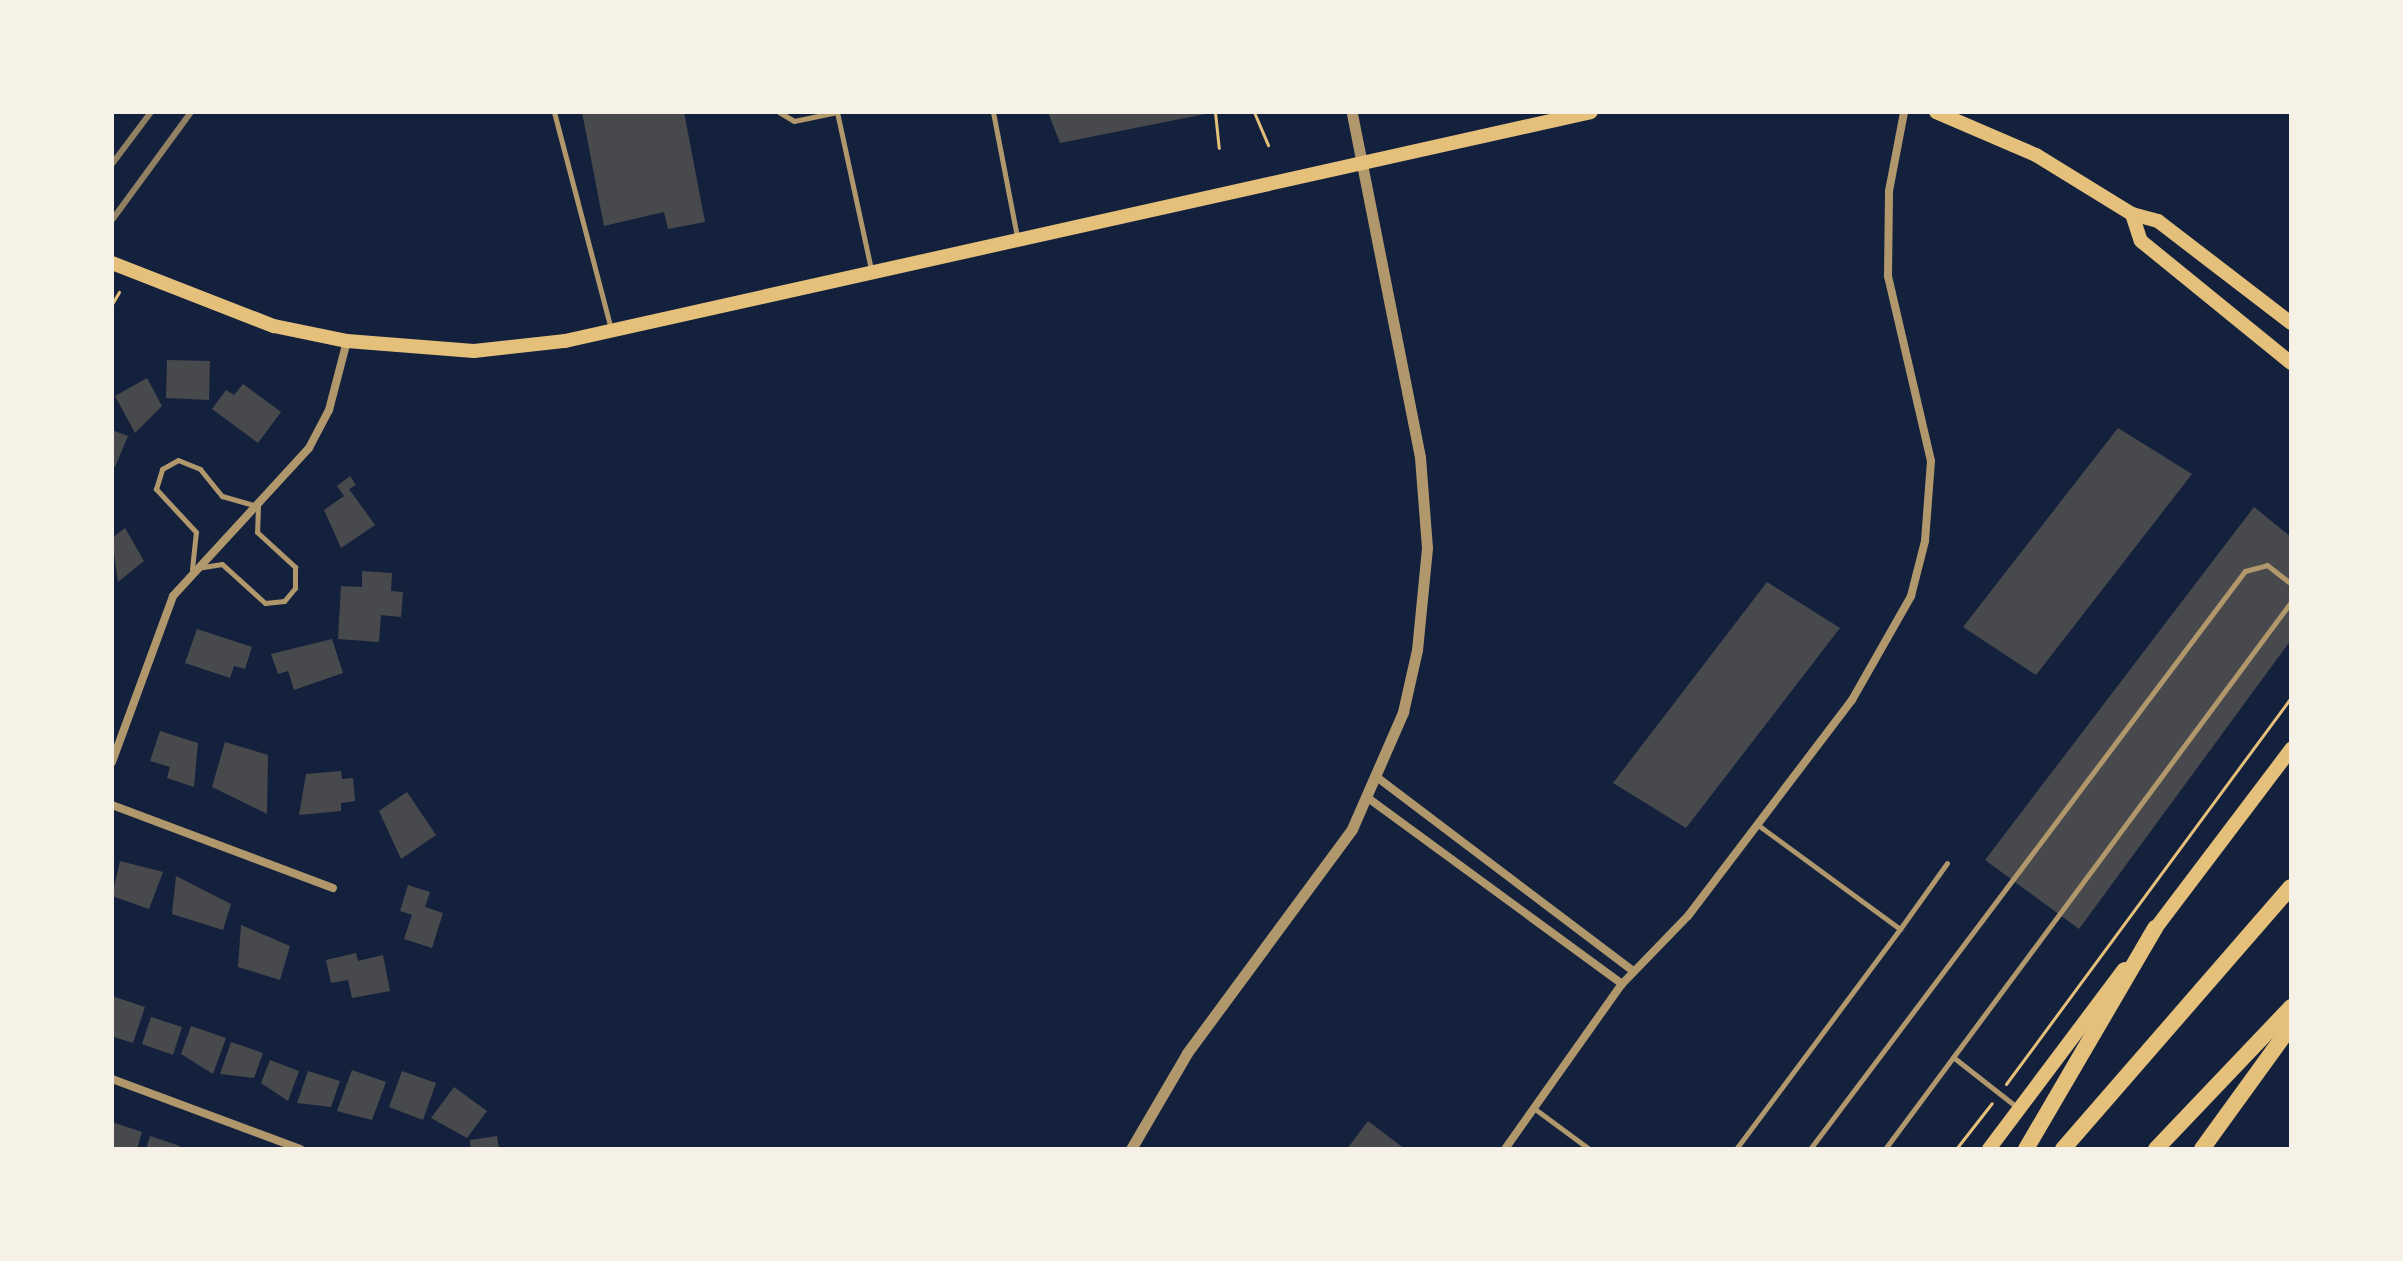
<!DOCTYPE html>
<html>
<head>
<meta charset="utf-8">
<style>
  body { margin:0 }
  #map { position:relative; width:2403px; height:1261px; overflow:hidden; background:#14213d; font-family:Overpass,sans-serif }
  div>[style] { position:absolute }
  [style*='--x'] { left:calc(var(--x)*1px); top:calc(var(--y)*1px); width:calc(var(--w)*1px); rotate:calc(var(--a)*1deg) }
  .building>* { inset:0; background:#48494c }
  .path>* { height:3px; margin:-1.5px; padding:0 1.5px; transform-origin:1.5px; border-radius:1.5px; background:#e5c07b }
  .service>* { height:5px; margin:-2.5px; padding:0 2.5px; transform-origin:2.5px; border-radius:2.5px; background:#b1986c }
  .minor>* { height:8px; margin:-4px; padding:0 4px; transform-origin:4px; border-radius:4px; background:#b1986c }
  .tertiary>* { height:11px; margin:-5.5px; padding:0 5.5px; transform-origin:5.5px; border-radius:5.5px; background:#b1986c }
  .secondary>* { height:14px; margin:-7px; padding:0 7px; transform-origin:7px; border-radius:7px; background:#e5c07b }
  .motorway>* { height:16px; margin:-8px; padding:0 8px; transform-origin:8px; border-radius:8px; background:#e5c07b }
  .rail>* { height:6px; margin:-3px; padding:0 3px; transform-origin:3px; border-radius:3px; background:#918062 }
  span { translate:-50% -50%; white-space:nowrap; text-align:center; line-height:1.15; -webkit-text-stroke:6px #f6f1e7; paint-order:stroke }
  .frame { position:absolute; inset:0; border:114px solid #f6f1e7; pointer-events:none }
</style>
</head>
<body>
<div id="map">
  <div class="building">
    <div style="clip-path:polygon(582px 112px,684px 112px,705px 222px,668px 229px,664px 212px,604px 226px)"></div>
    <div style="clip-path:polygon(1048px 112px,1210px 112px,1210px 113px,1060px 143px)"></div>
    <div style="clip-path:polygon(167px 360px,210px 361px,209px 400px,166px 398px)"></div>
    <div style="clip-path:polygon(147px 378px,162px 406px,135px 433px,115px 396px)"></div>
    <div style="clip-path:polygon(243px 384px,281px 412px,258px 443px,212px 409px,226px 390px,234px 395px)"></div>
    <div style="clip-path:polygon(2118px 428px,2192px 474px,2036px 675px,1963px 627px)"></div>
    <div style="clip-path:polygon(112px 430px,128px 436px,115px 467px,112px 466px)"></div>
    <div style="clip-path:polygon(350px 476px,356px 485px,349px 489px,375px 525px,341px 548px,324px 510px,344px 496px,337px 486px)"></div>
    <div style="clip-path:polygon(2254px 507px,2291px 537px,2291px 640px,2079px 929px,1985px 860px)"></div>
    <div style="clip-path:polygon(125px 528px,144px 561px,118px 582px,112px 538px)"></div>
    <div style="clip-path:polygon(362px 571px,392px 573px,391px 591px,403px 592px,401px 617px,381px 615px,379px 642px,338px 639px,341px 586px,362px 587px)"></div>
    <div style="clip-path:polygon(1767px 582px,1840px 628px,1686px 828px,1613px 783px)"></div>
    <div style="clip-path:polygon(197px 629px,252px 647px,245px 669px,234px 666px,230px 678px,185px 663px)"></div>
    <div style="clip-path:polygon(332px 639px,343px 673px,294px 690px,288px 671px,278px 674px,271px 654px)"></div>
    <div style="clip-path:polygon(160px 731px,198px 743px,194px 787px,167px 778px,170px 767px,150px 761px)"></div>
    <div style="clip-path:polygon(225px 742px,268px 755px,267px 814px,212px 787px)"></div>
    <div style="clip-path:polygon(341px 771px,342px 779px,353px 778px,355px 801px,341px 803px,341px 811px,299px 815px,306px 774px)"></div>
    <div style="clip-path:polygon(407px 792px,436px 835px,401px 859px,379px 811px)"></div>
    <div style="clip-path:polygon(120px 861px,163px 872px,149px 909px,112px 896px)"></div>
    <div style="clip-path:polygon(176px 876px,231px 904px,223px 930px,172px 914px)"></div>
    <div style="clip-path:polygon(408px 885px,430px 892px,425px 907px,443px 913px,432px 948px,404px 939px,412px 915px,400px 911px)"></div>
    <div style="clip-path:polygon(241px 925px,290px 946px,280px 980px,238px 967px)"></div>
    <div style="clip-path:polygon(356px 953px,358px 961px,383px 955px,390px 991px,352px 998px,348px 980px,331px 983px,326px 960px)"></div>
    <div style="clip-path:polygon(112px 996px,145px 1007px,133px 1043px,114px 1037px)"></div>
    <div style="clip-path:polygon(151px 1017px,182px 1027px,173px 1055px,142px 1044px)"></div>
    <div style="clip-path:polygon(191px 1026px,226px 1038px,213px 1074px,181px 1054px)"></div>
    <div style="clip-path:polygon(231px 1042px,263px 1053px,254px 1078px,220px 1074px)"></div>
    <div style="clip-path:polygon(270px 1060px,299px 1071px,288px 1101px,261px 1083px)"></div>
    <div style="clip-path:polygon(352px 1070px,386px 1082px,372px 1120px,337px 1111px)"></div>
    <div style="clip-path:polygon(308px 1071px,340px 1081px,331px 1107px,297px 1103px)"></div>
    <div style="clip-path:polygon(402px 1071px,436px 1083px,423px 1120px,389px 1107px)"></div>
    <div style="clip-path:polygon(454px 1087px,487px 1111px,467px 1138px,431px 1118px)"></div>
    <div style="clip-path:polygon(1368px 1121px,1405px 1149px,1347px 1149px)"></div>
    <div style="clip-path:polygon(112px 1122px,142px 1132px,137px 1149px,112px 1149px)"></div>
    <div style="clip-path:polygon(150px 1136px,180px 1146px,179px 1149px,146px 1149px)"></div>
    <div style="clip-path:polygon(497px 1136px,499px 1149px,471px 1149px,470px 1140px)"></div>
  </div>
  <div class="path">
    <div style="--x:1215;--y:112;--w:36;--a:84"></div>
    <div style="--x:1254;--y:112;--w:36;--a:67"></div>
    <div style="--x:112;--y:304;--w:14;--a:-60"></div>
    <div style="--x:2006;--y:1084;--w:480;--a:-53.6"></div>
    <div style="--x:1956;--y:1149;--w:58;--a:-52"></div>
  </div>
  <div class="service">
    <div style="--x:554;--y:112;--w:224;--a:75.3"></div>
    <div style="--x:779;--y:112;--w:17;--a:31"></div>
    <div style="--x:794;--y:121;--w:44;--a:-11.8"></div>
    <div style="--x:837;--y:112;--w:161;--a:77.8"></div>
    <div style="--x:993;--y:112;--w:127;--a:79.1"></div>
    <div style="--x:178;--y:460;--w:24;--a:22"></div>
    <div style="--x:200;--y:469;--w:35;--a:51"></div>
    <div style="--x:222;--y:496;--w:37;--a:16"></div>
    <div style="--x:258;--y:506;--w:26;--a:92"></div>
    <div style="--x:257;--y:532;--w:52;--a:42.6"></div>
    <div style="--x:295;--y:567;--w:21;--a:90"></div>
    <div style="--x:295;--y:588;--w:17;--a:130"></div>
    <div style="--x:284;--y:601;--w:19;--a:174"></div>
    <div style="--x:265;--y:603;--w:58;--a:-137.8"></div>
    <div style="--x:222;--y:564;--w:30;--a:171"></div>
    <div style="--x:192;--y:569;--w:37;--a:-84"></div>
    <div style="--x:196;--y:532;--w:59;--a:-132.9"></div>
    <div style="--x:156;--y:489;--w:21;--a:-73"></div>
    <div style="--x:162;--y:469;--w:18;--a:-29"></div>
    <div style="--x:1758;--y:825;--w:176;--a:36.2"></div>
    <div style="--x:1900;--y:929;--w:81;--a:-54.5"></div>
    <div style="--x:1953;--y:1057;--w:83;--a:38.1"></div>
    <div style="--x:1535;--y:1109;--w:67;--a:36.5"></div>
    <div style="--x:1736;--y:1149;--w:274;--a:-53.3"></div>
    <div style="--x:1810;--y:1149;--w:723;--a:-53.04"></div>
    <div style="--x:2245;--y:571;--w:23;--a:-15"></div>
    <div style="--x:2267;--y:565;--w:31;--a:38"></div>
    <div style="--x:1885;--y:1149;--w:681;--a:-53.42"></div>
  </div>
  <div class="minor">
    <div style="--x:112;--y:762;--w:177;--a:-69.8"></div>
    <div style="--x:173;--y:596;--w:201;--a:-47.4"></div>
    <div style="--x:309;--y:448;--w:43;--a:-62.2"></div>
    <div style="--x:329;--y:410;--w:71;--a:-75.4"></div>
    <div style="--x:1378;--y:778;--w:320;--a:37.1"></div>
    <div style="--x:1368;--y:798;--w:315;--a:36.2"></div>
    <div style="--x:112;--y:805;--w:236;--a:20.6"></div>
    <div style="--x:112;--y:1079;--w:201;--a:20.4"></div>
    <div style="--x:1505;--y:1149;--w:202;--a:-54.7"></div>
    <div style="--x:1622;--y:984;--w:95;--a:-45.9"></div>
    <div style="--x:1688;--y:916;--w:271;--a:-52.8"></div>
    <div style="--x:1852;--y:700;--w:120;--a:-60.4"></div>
    <div style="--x:1911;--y:596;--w:57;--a:-75.7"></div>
    <div style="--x:1925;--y:541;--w:80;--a:-85.7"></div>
    <div style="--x:1931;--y:461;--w:190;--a:-103.1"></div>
    <div style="--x:1888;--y:276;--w:85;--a:-89.3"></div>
    <div style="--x:1889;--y:191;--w:80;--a:-79.2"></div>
  </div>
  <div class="tertiary">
    <div style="--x:1131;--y:1149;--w:111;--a:-59.7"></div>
    <div style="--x:1187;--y:1053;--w:278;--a:-53.6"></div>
    <div style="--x:1352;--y:829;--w:128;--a:-66.4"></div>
    <div style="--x:1403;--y:712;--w:64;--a:-77.3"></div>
    <div style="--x:1417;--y:650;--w:102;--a:-84.4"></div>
    <div style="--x:1427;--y:548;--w:91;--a:-94.4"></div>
    <div style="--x:1420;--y:457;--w:352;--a:-101.2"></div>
  </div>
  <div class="secondary">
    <div style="--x:1936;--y:112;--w:109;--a:23.3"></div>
    <div style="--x:2036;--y:155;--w:113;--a:31.6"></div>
    <div style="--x:2132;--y:214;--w:27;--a:15"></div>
    <div style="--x:2158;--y:221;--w:168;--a:37.5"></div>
    <div style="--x:2132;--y:214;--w:28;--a:72"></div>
    <div style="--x:2141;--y:241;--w:193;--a:39.1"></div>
    <div style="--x:112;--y:263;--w:174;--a:21.3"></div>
    <div style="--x:274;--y:326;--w:75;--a:11.6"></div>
    <div style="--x:347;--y:341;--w:127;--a:4.5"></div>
    <div style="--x:474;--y:351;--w:92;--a:-6.3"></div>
    <div style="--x:565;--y:341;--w:1051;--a:-12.58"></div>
    <div style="--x:2149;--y:937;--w:236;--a:-52.9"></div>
    <div style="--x:1989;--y:1149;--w:225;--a:-53.1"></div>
  </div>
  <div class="motorway">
    <div style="--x:2026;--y:1149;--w:256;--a:-59.7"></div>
    <div style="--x:2063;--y:1149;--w:347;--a:-49"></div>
    <div style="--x:2156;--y:1149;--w:196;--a:-46.4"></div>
    <div style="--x:2202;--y:1149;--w:152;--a:-54.1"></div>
  </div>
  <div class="rail">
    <div style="--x:112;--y:164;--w:65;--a:-53.1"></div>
    <div style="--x:112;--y:220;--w:134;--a:-53.8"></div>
  </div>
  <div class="frame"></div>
</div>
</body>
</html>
